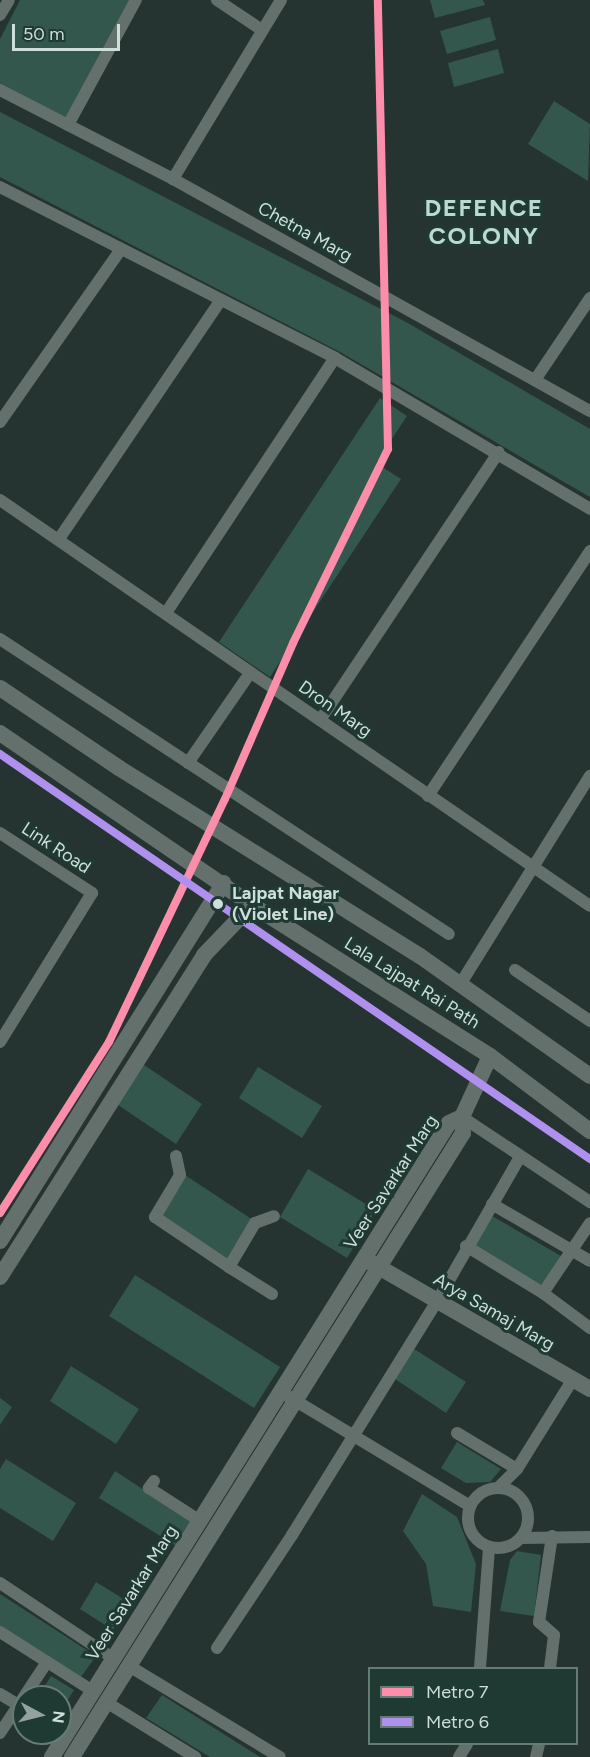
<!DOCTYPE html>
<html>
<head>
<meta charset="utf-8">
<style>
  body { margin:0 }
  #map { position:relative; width:590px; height:1757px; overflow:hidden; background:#253430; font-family:Figtree,sans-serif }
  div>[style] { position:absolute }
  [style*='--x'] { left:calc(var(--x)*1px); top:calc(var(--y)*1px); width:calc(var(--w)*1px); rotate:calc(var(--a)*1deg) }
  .green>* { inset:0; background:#33564d }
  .street>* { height:12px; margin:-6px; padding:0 6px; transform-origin:6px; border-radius:6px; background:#64706c }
  .street>.ring { margin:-6px; padding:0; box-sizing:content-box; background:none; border:12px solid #64706c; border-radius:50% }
  .secondary>* { height:16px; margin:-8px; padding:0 8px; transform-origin:8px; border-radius:8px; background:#64706c }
  .metro-1>* { height:8px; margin:-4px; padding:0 4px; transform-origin:4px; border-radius:4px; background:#fc8eac }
  .metro-2>* { height:8px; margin:-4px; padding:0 4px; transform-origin:4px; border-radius:4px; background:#b090ef }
  .dots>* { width:16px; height:16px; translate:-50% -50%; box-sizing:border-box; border:3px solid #1f3a33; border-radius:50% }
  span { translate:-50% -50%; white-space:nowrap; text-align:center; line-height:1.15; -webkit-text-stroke:6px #1f3a33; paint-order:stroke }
  .street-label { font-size:18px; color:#ceded9 }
  .stop-label { font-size:18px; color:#ceded9; font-weight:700 }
  .left { translate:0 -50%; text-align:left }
  .district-label { font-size:24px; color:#bad9cf; font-weight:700; letter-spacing:1.5px }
  .legend { position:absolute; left:368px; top:1667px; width:210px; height:78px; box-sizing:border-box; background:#1f3a33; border:2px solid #657c75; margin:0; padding:8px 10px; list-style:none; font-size:18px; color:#ceded9 }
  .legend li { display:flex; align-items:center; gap:12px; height:30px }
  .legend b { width:30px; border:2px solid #657c75 }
  .north { position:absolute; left:12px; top:1685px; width:60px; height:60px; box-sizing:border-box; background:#1f3a33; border:2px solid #657c75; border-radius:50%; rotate:97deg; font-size:16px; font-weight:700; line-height:24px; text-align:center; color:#ceded9 }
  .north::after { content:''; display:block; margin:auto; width:21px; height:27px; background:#93a29e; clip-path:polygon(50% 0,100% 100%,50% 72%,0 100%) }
  .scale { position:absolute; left:12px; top:24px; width:108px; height:27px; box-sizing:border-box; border:3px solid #ceded9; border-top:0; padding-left:8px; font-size:18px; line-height:21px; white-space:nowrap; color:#ceded9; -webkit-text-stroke:4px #1f3a33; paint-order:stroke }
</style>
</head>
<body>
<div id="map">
  <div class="green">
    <div style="clip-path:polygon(20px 0,135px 0,67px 123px,0 89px,0 39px)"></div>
    <div style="clip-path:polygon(430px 0,483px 0,485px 5px,435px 18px)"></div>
    <div style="clip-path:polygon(490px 17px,496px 40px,447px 54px,440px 31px)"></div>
    <div style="clip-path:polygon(498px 49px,504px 73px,454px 87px,448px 63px)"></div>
    <div style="clip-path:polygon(554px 101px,590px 124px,588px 181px,528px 144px)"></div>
    <div style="clip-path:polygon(0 112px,406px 322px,590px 429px,590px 497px,340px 352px,0 177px)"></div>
    <div style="clip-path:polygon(380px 398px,407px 416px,376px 463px,401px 479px,270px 677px,219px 642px)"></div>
    <div style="clip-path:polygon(141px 1063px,202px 1104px,176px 1144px,115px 1103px)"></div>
    <div style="clip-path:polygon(258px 1067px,322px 1106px,302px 1138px,239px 1098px)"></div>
    <div style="clip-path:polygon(308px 1169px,376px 1210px,347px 1258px,280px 1217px)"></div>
    <div style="clip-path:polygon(185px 1175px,253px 1220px,229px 1261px,160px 1217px)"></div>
    <div style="clip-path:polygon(487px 1213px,561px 1256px,542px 1289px,470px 1245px)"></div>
    <div style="clip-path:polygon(135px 1275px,280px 1367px,254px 1408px,109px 1316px)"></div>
    <div style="clip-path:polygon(411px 1347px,466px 1382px,446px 1413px,392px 1377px)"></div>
    <div style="clip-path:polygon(71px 1366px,139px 1409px,116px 1444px,50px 1401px)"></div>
    <div style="clip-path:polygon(0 1398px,12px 1407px,0 1425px)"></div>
    <div style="clip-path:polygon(457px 1442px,501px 1469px,490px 1482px,466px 1483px,441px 1468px)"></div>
    <div style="clip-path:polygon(6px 1459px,76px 1503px,53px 1541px,0 1508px,0 1469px)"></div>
    <div style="clip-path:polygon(115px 1471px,193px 1522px,178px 1547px,99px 1498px)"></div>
    <div style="clip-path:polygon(422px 1494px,457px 1517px,476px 1564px,471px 1612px,433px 1606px,426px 1564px,403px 1531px)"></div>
    <div style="clip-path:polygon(517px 1551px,541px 1555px,534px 1616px,500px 1611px,510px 1560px)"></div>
    <div style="clip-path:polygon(96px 1582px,130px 1603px,113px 1630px,80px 1609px)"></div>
    <div style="clip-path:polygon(0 1594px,96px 1656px,81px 1677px,0 1626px)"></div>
    <div style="clip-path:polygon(51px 1676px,74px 1690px,60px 1713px,60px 1697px,38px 1697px)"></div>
    <div style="clip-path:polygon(162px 1695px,260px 1757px,261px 1757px,210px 1757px,146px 1718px)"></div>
  </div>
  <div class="street">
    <div style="--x:217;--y:0;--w:54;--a:33.7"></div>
    <div style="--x:0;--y:15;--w:17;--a:-59"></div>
    <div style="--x:0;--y:90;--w:195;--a:27.2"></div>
    <div style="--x:173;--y:179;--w:477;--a:29.1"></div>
    <div style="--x:68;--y:125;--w:142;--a:-61.5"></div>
    <div style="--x:173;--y:179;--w:209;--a:-58.9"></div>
    <div style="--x:0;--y:187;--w:376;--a:27"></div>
    <div style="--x:335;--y:358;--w:296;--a:30.6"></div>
    <div style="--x:535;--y:380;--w:99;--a:-56.1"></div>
    <div style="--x:0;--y:422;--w:211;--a:-55"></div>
    <div style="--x:0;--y:500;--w:716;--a:34.53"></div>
    <div style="--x:59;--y:539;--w:287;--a:-55.9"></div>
    <div style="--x:166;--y:613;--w:306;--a:-56.5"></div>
    <div style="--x:0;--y:639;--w:537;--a:33.31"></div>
    <div style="--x:320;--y:720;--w:322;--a:-56.3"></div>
    <div style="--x:188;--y:763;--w:109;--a:-55.4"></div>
    <div style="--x:428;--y:796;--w:294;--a:-56.5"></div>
    <div style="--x:0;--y:833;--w:110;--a:33.1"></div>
    <div style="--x:92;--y:893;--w:175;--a:121.7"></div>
    <div style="--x:515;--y:970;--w:91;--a:34.2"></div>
    <div style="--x:461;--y:983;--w:244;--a:-58.1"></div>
    <div style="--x:462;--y:1117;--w:154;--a:33.6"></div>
    <div style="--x:176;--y:1156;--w:19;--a:78"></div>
    <div style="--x:180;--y:1175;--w:49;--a:120.8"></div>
    <div style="--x:155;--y:1217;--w:89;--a:34"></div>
    <div style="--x:492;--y:1204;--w:113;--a:30.2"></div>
    <div style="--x:466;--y:1246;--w:90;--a:31.4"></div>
    <div style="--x:543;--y:1293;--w:84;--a:-56.1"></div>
    <div style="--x:543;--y:1293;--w:59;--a:36.7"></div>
    <div style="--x:272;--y:1294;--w:51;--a:-147.9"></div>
    <div style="--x:229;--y:1267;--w:51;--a:-59.4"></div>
    <div style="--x:255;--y:1223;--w:20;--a:-20"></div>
    <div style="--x:281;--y:1392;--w:221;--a:31.1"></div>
    <div style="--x:457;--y:1433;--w:70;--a:31"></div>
    <div style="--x:154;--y:1481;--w:9;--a:126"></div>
    <div style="--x:149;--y:1488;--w:61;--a:32.9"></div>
    <div style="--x:499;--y:1487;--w:25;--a:-45"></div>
    <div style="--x:517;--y:1469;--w:106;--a:-58.1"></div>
    <div class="ring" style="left:468px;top:1488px;width:48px;height:48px"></div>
    <div style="--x:521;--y:1538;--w:69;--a:-0.8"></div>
    <div style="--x:0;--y:1583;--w:137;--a:33.7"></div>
    <div style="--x:0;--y:1632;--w:110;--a:32.4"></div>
    <div style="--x:217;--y:1648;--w:136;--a:-56.4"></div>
    <div style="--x:292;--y:1535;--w:273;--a:-58.2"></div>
    <div style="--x:436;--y:1303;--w:168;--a:-60.1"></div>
    <div style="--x:129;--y:1666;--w:176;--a:31.1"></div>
    <div style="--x:480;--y:1668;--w:121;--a:-85.7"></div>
    <div style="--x:550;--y:1668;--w:33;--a:-83"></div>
    <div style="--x:554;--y:1635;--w:20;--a:-139"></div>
    <div style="--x:539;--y:1622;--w:87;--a:-81.4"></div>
    <div style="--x:0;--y:1694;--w:27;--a:31"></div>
    <div style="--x:106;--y:1702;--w:105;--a:31.7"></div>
    <div style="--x:0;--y:1733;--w:85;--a:-56.5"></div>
    <div style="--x:459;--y:1757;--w:15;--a:-58"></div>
    <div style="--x:536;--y:1757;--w:13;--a:-77"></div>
  </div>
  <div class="secondary">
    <div style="--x:0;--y:688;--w:143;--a:33.9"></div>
    <div style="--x:119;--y:768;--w:355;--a:32"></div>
    <div style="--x:420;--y:956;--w:208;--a:35.2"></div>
    <div style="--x:0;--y:733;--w:305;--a:34.3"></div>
    <div style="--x:252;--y:905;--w:282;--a:32.4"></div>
    <div style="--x:490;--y:1056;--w:125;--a:36.9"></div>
    <div style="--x:0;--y:1241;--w:422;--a:-58"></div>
    <div style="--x:370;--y:1262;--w:254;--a:30"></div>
    <div style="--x:0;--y:1277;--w:381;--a:-57.6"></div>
    <div style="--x:204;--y:955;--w:69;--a:-46.2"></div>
    <div style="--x:52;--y:1757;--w:748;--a:-57.95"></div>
    <div style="--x:449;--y:1123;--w:14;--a:-25"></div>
    <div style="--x:72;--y:1757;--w:736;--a:-57.93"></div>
    <div style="--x:463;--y:1133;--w:16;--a:-94"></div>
    <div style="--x:462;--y:1117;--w:67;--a:-65.3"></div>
  </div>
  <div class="metro-1">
    <div style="--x:0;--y:1213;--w:203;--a:-57.5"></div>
    <div style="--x:109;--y:1042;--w:269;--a:-64.5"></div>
    <div style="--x:225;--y:799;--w:170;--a:-66.4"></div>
    <div style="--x:293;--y:643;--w:216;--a:-63.9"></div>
    <div style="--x:388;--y:449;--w:449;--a:-91.3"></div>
  </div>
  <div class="metro-2">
    <div style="--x:0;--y:754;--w:716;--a:34.47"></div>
  </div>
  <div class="dots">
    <div style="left:218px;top:904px;background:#ceded9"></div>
  </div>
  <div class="street-label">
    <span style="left:305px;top:232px;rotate:29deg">Chetna Marg</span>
    <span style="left:335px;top:709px;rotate:35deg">Dron Marg</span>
    <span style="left:56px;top:848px;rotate:33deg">Link Road</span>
    <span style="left:412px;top:983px;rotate:32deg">Lala Lajpat Rai Path</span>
    <span style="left:391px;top:1182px;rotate:-57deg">Veer Savarkar Marg</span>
    <span style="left:494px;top:1312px;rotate:30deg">Arya Samaj Marg</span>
    <span style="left:132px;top:1593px;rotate:-58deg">Veer Savarkar Marg</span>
  </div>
  <div class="stop-label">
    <span class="left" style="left:232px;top:904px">Lajpat Nagar<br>(Violet Line)</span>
  </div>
  <div class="district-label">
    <span style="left:484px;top:222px">DEFENCE<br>COLONY</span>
  </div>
  <ul class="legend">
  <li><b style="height:8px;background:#fc8eac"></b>Metro 7</li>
  <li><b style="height:8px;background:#b090ef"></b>Metro 6</li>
  </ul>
  <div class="north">N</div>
  <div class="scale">50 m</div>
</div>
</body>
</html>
